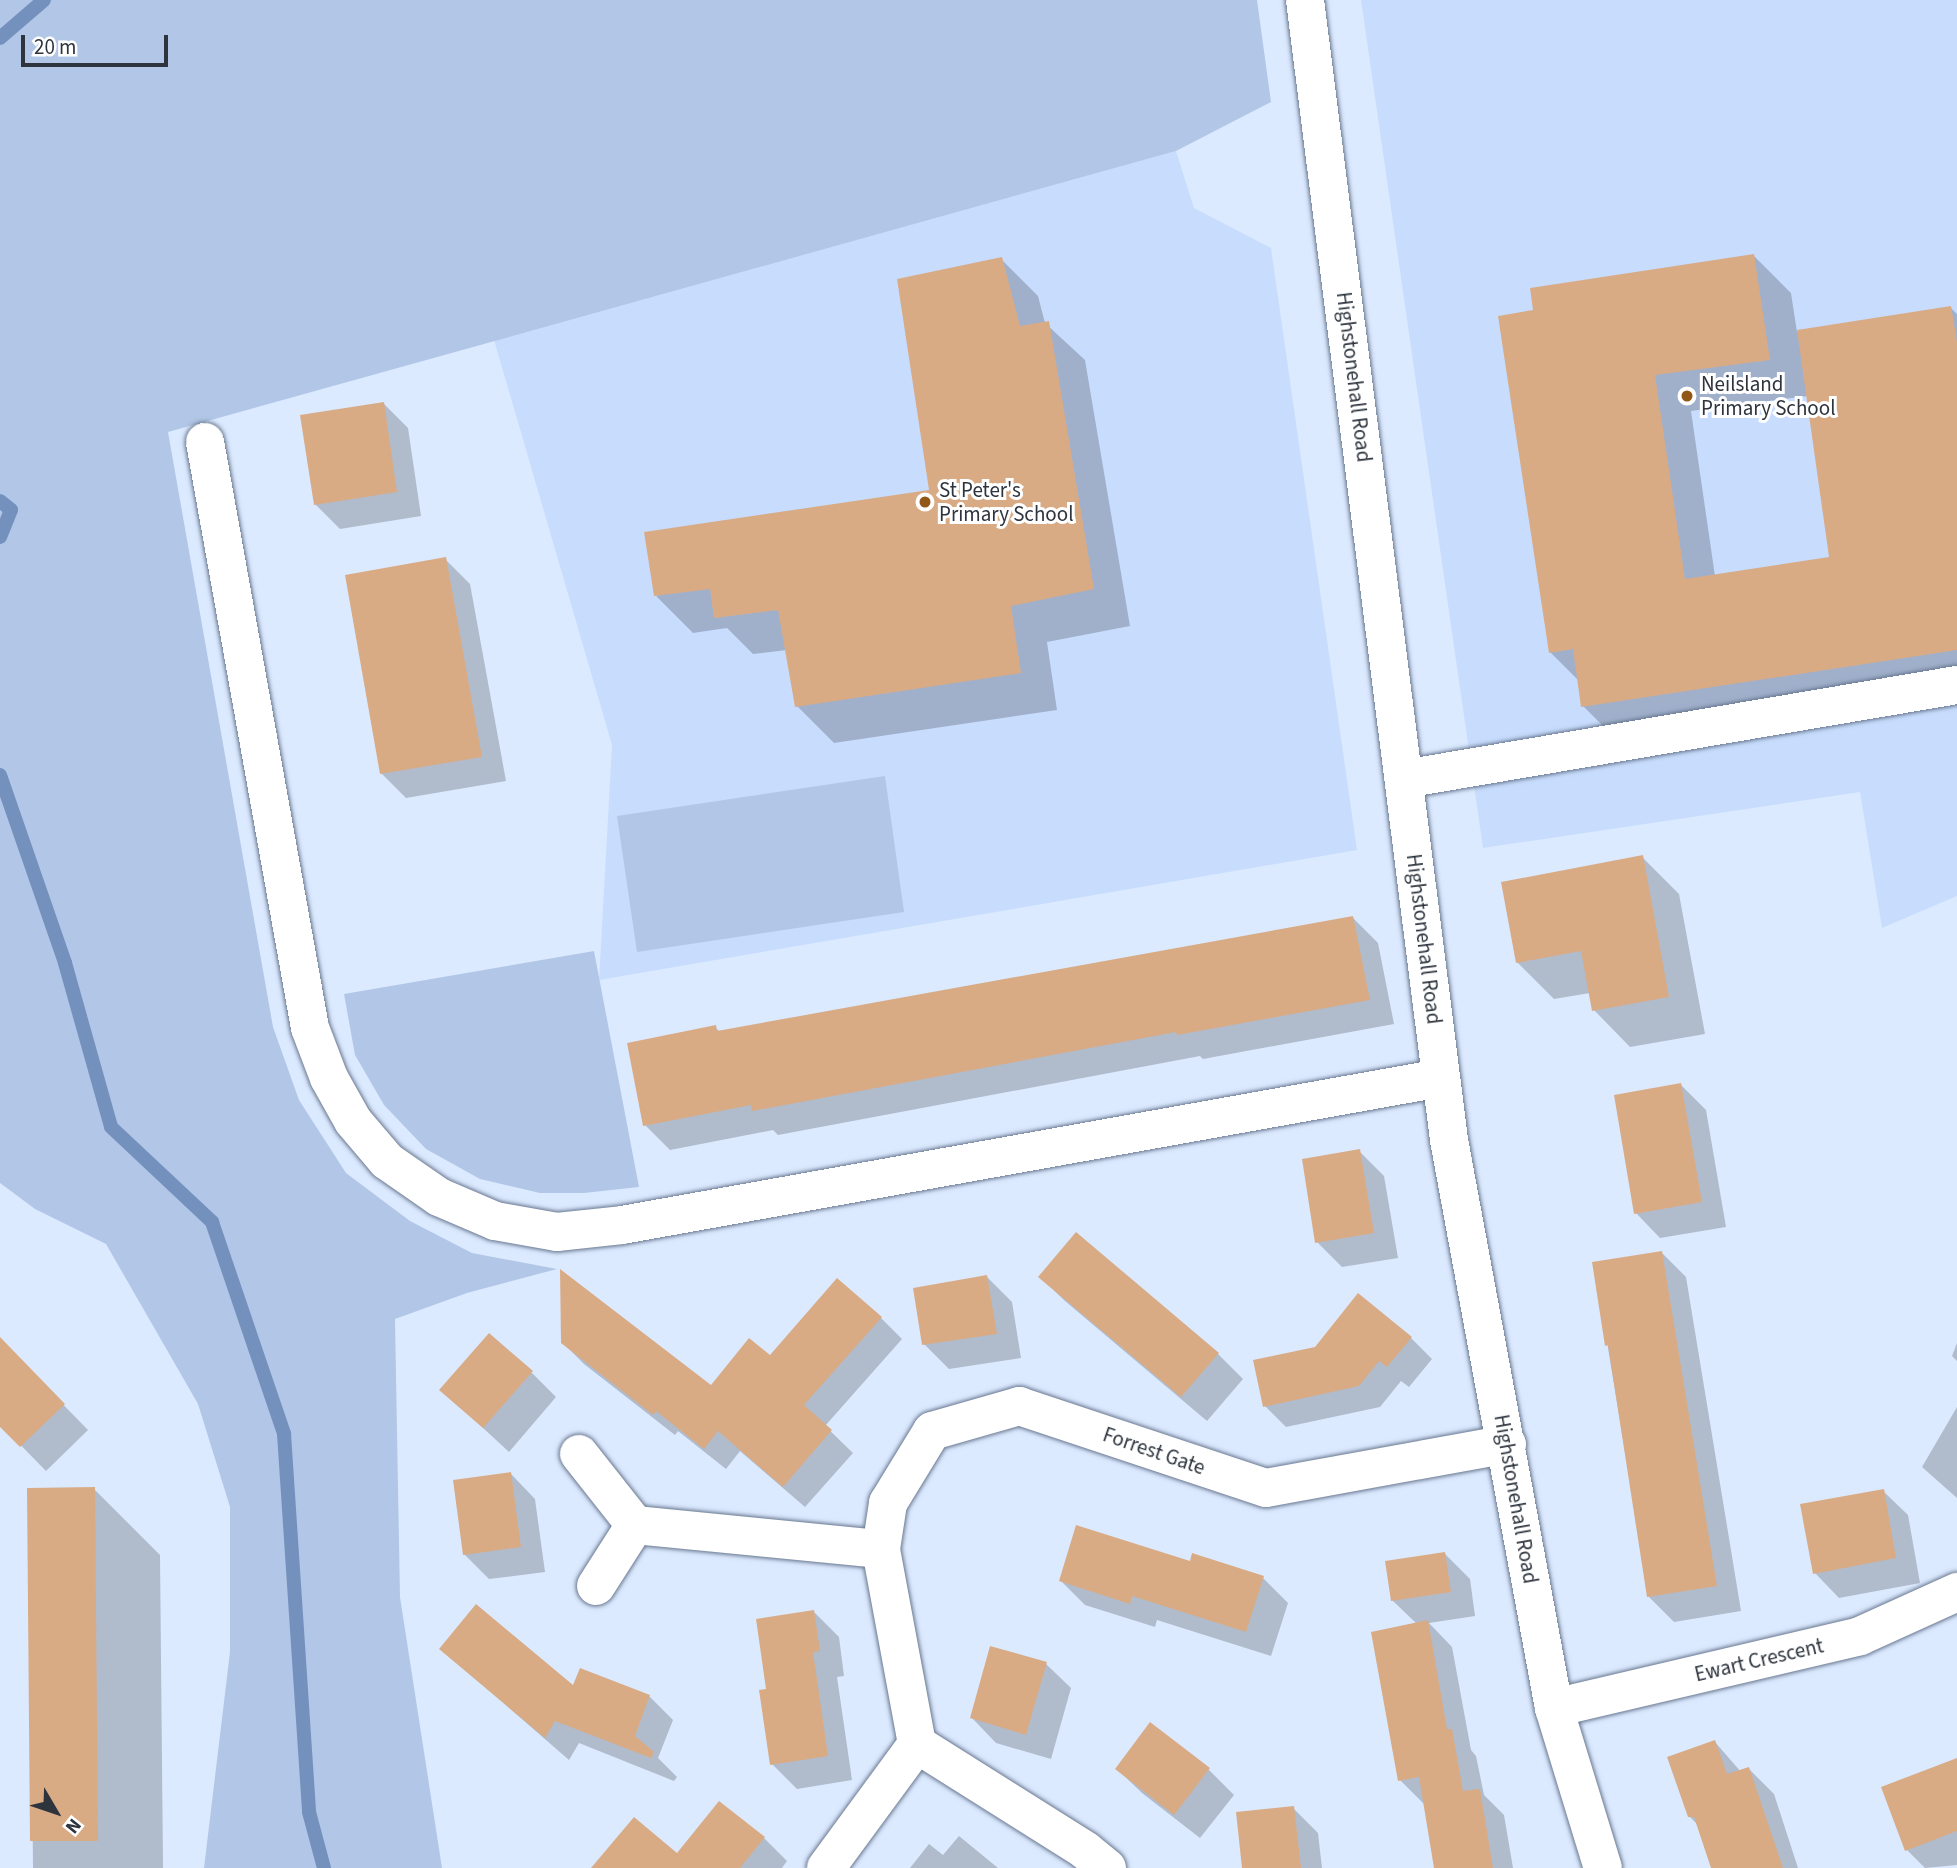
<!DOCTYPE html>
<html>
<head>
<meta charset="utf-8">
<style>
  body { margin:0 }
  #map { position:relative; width:1957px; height:1868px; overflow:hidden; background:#dceaff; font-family:"Source Sans 3",sans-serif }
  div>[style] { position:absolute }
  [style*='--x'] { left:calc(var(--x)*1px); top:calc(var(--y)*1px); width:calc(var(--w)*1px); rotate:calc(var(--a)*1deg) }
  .built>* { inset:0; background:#c8ddfe }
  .green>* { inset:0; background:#b2c7e7 }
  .shadow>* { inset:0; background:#0003 }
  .stream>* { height:14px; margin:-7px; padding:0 7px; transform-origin:7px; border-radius:7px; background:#7491bd }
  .building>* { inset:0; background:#d9ab85 }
  .roads { filter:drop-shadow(0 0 2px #697890) drop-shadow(0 0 2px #697890) }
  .minor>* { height:38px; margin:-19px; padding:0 19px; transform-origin:19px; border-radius:19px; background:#fff }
  .dots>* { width:19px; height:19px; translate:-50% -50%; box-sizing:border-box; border:4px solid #fff; border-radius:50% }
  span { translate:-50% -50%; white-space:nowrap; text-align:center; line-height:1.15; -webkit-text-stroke:6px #fff; paint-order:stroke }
  .street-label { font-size:21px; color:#2d343e }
  .poi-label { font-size:21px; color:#2d343e }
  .left { translate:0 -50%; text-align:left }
  .north { position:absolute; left:21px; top:1777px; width:70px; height:70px; -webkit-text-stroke:5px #fff; paint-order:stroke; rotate:129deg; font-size:19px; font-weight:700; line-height:28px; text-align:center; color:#2d343e }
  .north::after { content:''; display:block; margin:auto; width:24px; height:32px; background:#2d343e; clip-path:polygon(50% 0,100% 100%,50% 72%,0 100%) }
  .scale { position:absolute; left:21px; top:35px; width:147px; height:32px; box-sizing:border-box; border:4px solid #2d343e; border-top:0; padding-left:9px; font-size:21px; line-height:24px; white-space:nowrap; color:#2d343e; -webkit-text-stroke:5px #fff; paint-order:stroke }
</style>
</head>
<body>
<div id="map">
  <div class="built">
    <div style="clip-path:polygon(1361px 0,1957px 0,1957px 896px,1882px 928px,1860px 792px,1483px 848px)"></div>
    <div style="clip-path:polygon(1176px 151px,1194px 208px,1271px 248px,1357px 850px,599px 980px,612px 745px,494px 340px)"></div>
  </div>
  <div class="green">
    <div style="clip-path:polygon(0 0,1257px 0,1271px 102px,1176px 151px,168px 432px,273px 1027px,299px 1100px,346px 1173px,410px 1221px,472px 1253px,557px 1269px,467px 1293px,395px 1319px,400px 1597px,442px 1868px,204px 1868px,230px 1652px,230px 1507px,198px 1404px,106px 1244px,35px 1209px,0 1183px)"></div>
    <div style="clip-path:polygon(885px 776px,904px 912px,637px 952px,617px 816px)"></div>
    <div style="clip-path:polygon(594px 951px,639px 1187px,584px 1193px,540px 1193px,480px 1179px,426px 1149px,384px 1105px,355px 1055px,344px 994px)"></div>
  </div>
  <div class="shadow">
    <div style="clip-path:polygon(evenodd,1754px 256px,1791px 293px,1797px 332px,1951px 308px,1957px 314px,1957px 692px,1620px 743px,1583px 706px,1579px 681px,1550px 652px,1535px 312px,1754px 256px,1808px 396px,1831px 559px,1715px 576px,1691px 411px,1808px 396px)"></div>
    <div style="clip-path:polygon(1001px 259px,1038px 296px,1045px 323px,1085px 360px,1130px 626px,1047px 642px,1057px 710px,834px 743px,797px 706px,787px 650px,753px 654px,727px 628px,693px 633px,656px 596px,931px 491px)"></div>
    <div style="clip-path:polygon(383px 403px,408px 428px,421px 516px,340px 529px,315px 504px)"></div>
    <div style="clip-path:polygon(445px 559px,470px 584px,506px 781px,406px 798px,381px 773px)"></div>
    <div style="clip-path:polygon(1642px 857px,1679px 894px,1705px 1034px,1630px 1047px,1594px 1010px,1590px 993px,1554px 999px,1517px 962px)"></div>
    <div style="clip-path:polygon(1353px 918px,1378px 943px,1394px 1024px,1203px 1059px,1200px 1056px,778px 1135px,773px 1130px,670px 1150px,645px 1125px,715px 1027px,721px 1033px)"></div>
    <div style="clip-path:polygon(1681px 1085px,1706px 1110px,1726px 1227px,1660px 1238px,1636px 1213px)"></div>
    <div style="clip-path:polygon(1359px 1151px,1384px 1176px,1398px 1258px,1342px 1267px,1317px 1242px)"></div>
    <div style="clip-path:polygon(1661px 1252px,1686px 1277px,1741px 1611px,1674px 1622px,1649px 1597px,1594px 1263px)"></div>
    <div style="clip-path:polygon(987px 1277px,1012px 1302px,1021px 1358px,949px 1369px,924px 1344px)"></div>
    <div style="clip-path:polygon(1040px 1277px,1218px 1354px,1243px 1379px,1207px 1421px,1065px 1301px)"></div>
    <div style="clip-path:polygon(881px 1318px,902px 1339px,825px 1426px,853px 1453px,805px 1507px,740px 1451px,726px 1469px,678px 1431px,675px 1435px,584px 1364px,562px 1342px,711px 1388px,770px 1358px)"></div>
    <div style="clip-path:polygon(1411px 1338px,1432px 1359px,1409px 1387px,1401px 1381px,1380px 1407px,1286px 1427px,1265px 1406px)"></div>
    <div style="clip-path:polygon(0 1340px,88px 1430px,46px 1471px,0 1424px)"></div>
    <div style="clip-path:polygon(1957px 1343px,1957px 1361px,1952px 1356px)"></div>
    <div style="clip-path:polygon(532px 1373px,556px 1397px,509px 1452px,442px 1390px)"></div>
    <div style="clip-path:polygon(1957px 1407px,1957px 1498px,1922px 1467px)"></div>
    <div style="clip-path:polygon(511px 1474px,535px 1499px,545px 1572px,489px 1579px,464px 1554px)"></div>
    <div style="clip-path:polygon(94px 1489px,160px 1555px,163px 1868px,33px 1868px,29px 1490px)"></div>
    <div style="clip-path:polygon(1883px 1491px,1908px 1515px,1920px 1583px,1839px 1598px,1815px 1573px)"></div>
    <div style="clip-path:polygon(1445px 1554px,1470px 1579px,1475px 1616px,1429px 1623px,1452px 1647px,1471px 1750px,1476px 1756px,1484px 1795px,1504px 1815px,1513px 1868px,1435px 1868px,1425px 1805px,1400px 1780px,1417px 1624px,1392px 1600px)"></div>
    <div style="clip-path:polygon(1191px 1563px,1263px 1578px,1288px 1603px,1271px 1656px,1157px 1620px,1155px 1627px,1085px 1605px,1061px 1581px)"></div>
    <div style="clip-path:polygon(814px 1612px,839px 1637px,844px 1676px,837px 1677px,852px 1780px,797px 1789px,772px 1764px)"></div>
    <div style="clip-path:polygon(441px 1649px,574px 1687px,581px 1670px,650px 1697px,673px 1720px,658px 1758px,677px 1777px,674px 1781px,579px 1743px,569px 1760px)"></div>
    <div style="clip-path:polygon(1046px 1664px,1071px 1688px,1051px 1759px,996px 1743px,972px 1718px)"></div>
    <div style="clip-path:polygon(1151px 1724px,1209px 1770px,1234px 1795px,1200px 1838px,1142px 1793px,1117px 1769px)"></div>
    <div style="clip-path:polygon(1715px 1742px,1741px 1772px,1749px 1769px,1774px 1794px,1798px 1868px,1713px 1868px,1699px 1826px,1689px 1816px)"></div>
    <div style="clip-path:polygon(1957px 1760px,1957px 1865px,1925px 1868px,1907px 1850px)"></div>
    <div style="clip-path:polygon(1293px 1808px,1318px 1833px,1322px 1868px,1243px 1868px)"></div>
    <div style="clip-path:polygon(959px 1836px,998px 1868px,910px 1868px,929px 1844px,943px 1855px)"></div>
    <div style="clip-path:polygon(764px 1838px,787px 1861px,782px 1868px,593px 1868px,678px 1856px)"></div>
  </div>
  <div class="stream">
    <div style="--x:0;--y:38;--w:58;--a:-40.8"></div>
    <div style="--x:0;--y:501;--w:14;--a:39"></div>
    <div style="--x:11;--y:510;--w:29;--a:112"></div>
    <div style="--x:0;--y:775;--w:199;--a:70.9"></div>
    <div style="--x:65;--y:963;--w:170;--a:74.3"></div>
    <div style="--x:111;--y:1127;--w:139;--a:43.2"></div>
    <div style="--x:212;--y:1222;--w:224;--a:71.2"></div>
    <div style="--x:284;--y:1434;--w:379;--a:86.2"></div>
    <div style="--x:309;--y:1812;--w:58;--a:75"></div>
  </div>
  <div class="building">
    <div style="clip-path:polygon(1754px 254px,1770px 360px,1655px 375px,1685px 579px,1829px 557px,1797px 330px,1951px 306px,1957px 342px,1957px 650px,1581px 707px,1573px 649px,1549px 653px,1498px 316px,1533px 310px,1530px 288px)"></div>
    <div style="clip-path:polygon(1002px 257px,1020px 326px,1049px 321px,1094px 589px,1011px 606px,1021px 673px,795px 707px,778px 610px,714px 618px,710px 589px,654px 596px,644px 532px,929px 490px,897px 279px)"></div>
    <div style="clip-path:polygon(384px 402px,397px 492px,314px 505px,300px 415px)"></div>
    <div style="clip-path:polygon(446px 557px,482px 757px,380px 774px,345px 575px)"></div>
    <div style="clip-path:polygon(1643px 855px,1669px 997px,1592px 1011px,1581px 951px,1516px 963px,1501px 882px)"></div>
    <div style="clip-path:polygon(1353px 916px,1370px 1000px,1177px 1035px,1176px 1032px,752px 1111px,751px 1105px,643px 1126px,627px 1043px,716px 1025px,717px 1031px)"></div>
    <div style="clip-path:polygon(1681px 1083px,1702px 1202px,1634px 1214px,1614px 1095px)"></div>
    <div style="clip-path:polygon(1360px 1149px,1374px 1233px,1315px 1243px,1302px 1159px)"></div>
    <div style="clip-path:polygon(1076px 1232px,1219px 1353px,1181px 1397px,1038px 1277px)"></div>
    <div style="clip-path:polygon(1662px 1251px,1717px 1586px,1647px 1597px,1608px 1345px,1605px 1346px,1592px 1262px)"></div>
    <div style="clip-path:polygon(560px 1269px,711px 1385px,749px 1338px,770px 1355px,837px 1278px,882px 1317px,804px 1405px,832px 1430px,783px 1487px,718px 1431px,704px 1449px,656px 1411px,653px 1415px,561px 1343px)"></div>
    <div style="clip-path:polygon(987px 1275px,997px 1334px,922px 1345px,913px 1288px)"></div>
    <div style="clip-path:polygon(1358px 1293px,1412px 1337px,1387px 1367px,1379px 1361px,1359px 1386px,1263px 1407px,1253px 1360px,1315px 1347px)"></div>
    <div style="clip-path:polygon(489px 1333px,533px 1371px,483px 1428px,439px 1390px)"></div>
    <div style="clip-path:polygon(0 1337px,65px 1404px,20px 1447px,0 1427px)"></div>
    <div style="clip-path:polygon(511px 1472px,521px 1547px,463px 1555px,453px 1480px)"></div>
    <div style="clip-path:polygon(95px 1487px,98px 1841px,30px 1841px,27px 1488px)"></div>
    <div style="clip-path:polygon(1884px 1489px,1896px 1558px,1813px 1574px,1800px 1504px)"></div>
    <div style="clip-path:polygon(1076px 1525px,1190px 1561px,1192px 1553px,1264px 1576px,1246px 1632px,1132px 1596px,1130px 1604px,1059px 1581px)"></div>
    <div style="clip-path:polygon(1445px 1552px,1451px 1592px,1391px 1601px,1385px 1561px)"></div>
    <div style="clip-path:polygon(476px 1604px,573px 1685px,580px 1668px,650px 1695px,635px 1736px,654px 1752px,651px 1758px,555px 1721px,545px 1738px,439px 1649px)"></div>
    <div style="clip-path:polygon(814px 1610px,820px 1651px,813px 1652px,828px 1756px,770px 1765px,759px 1690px,766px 1689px,756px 1619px)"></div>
    <div style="clip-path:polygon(1428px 1620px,1447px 1729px,1452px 1729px,1463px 1791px,1480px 1789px,1493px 1868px,1434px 1868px,1419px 1777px,1398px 1781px,1371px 1632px)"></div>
    <div style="clip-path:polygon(990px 1646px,1047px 1662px,1026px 1735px,970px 1718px)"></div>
    <div style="clip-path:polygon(1150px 1722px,1210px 1768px,1174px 1815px,1115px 1769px)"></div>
    <div style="clip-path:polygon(1715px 1740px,1727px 1774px,1749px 1767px,1783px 1868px,1711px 1868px,1694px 1817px,1688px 1817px,1667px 1757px)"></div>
    <div style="clip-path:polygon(1957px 1758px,1957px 1831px,1905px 1851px,1881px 1787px)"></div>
    <div style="clip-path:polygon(719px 1801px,765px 1837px,740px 1868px,591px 1868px,634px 1817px,677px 1853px)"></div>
    <div style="clip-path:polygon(1294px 1806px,1301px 1868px,1242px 1868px,1236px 1812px)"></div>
  </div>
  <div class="roads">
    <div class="minor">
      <div style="--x:1305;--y:0;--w:1149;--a:82.8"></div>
      <div style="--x:1449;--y:1140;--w:578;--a:79.53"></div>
      <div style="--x:1554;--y:1708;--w:167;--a:73"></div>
      <div style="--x:205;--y:442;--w:595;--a:79.84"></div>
      <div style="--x:310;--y:1028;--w:53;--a:69.2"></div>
      <div style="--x:329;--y:1078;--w:49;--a:60.8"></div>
      <div style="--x:353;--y:1121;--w:52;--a:49.6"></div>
      <div style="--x:387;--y:1161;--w:63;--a:34.7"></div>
      <div style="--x:439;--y:1197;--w:61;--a:23.2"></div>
      <div style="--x:495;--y:1221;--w:63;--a:10.1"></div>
      <div style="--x:557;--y:1232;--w:65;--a:-6.1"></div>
      <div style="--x:622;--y:1225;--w:832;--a:-10.18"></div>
      <div style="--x:1404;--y:779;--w:561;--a:-9.65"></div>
      <div style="--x:579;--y:1454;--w:90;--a:51.7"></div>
      <div style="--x:635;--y:1525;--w:247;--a:5.6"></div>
      <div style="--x:596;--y:1586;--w:72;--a:-57.4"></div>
      <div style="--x:1554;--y:1708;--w:314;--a:-13.2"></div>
      <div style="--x:1860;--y:1636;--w:107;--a:-24.4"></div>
      <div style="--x:826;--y:1868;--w:154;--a:-53.7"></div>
      <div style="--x:1107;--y:1868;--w:28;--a:-141"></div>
      <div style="--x:1085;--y:1850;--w:199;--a:-147.8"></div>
      <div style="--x:917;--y:1744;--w:198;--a:-100.5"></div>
      <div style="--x:881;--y:1549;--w:47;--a:-81.3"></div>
      <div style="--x:888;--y:1503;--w:84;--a:-58.6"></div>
      <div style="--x:932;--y:1431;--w:91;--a:-16"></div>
      <div style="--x:1019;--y:1406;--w:260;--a:18.4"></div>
      <div style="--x:1266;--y:1488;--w:245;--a:-10.3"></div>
    </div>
  </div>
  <div class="dots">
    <div style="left:1687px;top:396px;background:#925617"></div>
    <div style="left:925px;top:502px;background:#925617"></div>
  </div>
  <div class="street-label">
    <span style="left:1354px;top:377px;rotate:83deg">Highstonehall Road</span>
    <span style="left:1424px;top:939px;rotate:83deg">Highstonehall Road</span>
    <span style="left:1154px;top:1451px;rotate:19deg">Forrest Gate</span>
    <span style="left:1516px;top:1499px;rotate:80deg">Highstonehall Road</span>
    <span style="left:1759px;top:1660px;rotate:-13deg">Ewart Crescent</span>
  </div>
  <div class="poi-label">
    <span class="left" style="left:1701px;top:396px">Neilsland<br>Primary School</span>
    <span class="left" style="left:939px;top:502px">St Peter's<br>Primary School</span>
  </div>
  <div class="north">N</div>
  <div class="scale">20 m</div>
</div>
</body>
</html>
